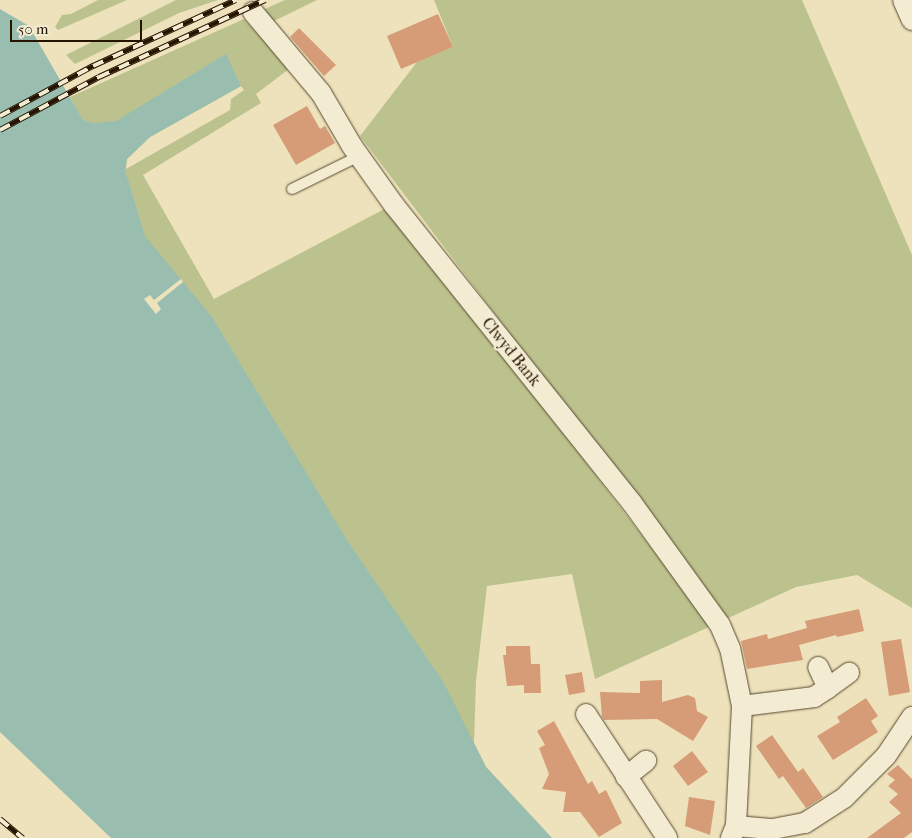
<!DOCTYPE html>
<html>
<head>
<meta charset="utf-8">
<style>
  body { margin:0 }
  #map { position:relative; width:912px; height:838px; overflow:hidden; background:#ede2bb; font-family:"IM FELL French Canon",serif }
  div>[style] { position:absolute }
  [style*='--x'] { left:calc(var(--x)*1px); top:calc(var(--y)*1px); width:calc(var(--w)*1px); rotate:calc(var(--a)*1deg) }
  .green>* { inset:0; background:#bcc28e }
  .water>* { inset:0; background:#99beaf }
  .pier>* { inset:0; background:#ede2bb }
  .building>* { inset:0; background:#d69c77 }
  .roads { filter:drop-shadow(0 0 1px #58482f) drop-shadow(0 0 1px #58482f) }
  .lane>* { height:10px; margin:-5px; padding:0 5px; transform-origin:5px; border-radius:5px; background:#f3ecd3 }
  .street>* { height:20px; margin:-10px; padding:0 10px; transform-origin:10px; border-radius:10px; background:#f3ecd3 }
  .tram>* { height:1px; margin:-0.5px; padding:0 0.5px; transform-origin:0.5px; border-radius:0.5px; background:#271400 }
  .rail>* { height:5.5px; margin-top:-2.75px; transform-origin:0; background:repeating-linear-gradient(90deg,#f3ecd3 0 11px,#271400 0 22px); box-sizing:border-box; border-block:1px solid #271400 }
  span { translate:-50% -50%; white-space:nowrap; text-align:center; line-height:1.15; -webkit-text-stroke:5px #f3ecd3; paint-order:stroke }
  .street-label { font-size:16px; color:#271400 }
  .scale { position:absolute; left:10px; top:20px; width:132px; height:22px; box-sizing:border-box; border:2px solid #271400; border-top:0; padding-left:6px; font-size:15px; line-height:18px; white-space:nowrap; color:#271400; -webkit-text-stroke:4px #f3ecd3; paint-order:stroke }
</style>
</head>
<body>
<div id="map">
  <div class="green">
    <div style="clip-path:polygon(98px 0,127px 0,58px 30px,55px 27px,62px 15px,71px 14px)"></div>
    <div style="clip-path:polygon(176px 0,218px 0,179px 13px,75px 64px,66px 55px)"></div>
    <div style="clip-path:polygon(285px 0,317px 0,274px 21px,301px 53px,296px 58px,258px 12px)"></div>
    <div style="clip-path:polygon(434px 0,802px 0,912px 255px,912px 608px,857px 575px,796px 587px,726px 619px,360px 136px,417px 62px,453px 47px)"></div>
    <div style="clip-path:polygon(evenodd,244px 19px,289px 69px,256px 94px,261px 103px,143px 175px,214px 299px,390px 206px,711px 626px,595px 679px,572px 574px,487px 586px,476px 681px,474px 743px,486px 767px,552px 838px,378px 669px,70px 97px,244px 19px,241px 86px,244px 90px,231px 99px,230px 110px,126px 169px,127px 159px,150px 137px,241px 86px)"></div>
  </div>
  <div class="water">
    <div style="clip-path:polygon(0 9px,29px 26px,83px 120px,93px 123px,116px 121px,226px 54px,241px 86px,150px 137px,127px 159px,125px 170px,145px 236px,212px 317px,347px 540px,444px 683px,486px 767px,552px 838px,111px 838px,0 732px)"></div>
  </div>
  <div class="pier">
    <div style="clip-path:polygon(181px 279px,183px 282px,157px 303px,161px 309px,156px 314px,144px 299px,150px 295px,154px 300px)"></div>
  </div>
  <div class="building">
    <div style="clip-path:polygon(438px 14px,453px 47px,401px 69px,387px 36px)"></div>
    <div style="clip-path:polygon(299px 28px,336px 65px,324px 76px,290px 37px)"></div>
    <div style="clip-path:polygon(307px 106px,320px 129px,325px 126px,335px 143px,296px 165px,273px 125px)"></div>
    <div style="clip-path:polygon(859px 609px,864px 631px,837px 637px,836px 635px,799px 645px,803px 660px,747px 669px,741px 641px,767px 634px,768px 639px,807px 628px,805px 621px)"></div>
    <div style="clip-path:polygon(901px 639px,910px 692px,889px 696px,881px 642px)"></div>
    <div style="clip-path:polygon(506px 646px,530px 646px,531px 664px,540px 664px,541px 693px,524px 693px,524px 685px,507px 686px,503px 655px,506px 655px)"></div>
    <div style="clip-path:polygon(582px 672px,585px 692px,569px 695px,565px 675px)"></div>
    <div style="clip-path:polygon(662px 680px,662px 702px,688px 695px,695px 698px,697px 711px,708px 717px,693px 741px,657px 719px,604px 720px,602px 717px,600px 692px,640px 693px,640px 681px)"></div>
    <div style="clip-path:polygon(866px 698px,878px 716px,871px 721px,878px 732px,833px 760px,817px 736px,840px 722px,837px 717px)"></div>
    <div style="clip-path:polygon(554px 721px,588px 784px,592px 781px,599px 794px,606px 790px,622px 823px,599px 837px,580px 812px,563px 812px,566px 792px,542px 789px,549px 774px,539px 748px,545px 745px,537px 731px)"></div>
    <div style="clip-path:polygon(772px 735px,798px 772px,803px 768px,823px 797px,806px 808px,783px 776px,779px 779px,756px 746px)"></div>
    <div style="clip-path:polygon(692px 751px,708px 772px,688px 786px,673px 766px)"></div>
    <div style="clip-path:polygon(898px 765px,912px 779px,912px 832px,904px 838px,867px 838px,901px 813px,889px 802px,898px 794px,888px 786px,895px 780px,887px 774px)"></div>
    <div style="clip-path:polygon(689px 797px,715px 801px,710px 835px,685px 826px)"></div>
  </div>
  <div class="roads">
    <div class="lane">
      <div style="--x:292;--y:189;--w:75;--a:-26.2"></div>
    </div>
    <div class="street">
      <div style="--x:903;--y:0;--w:22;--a:66"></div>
      <div style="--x:253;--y:12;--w:106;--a:50"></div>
      <div style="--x:321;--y:93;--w:61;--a:59.7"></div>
      <div style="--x:352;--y:146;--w:72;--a:54.6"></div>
      <div style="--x:394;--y:205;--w:381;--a:51.4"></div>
      <div style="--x:632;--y:503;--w:150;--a:54.2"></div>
      <div style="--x:720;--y:625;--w:25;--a:67"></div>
      <div style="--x:730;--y:648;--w:59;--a:78.3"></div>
      <div style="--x:742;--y:706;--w:120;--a:92.9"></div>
      <div style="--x:736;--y:826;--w:13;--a:113"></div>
      <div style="--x:828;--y:688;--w:26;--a:-36"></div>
      <div style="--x:742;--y:706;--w:73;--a:-7.1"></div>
      <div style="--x:814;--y:697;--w:17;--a:-33"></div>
      <div style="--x:828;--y:688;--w:23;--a:-115"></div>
      <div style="--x:586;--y:714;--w:148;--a:56.8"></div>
      <div style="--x:626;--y:777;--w:26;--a:-39"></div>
      <div style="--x:736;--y:826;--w:37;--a:5"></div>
      <div style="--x:773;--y:829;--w:33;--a:-11"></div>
      <div style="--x:805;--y:823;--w:46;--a:-32.7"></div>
      <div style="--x:844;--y:798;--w:59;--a:-45"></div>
      <div style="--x:886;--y:756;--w:47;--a:-56.3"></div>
    </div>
  </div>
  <div class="tram">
    <div style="--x:0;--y:819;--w:30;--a:40"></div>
  </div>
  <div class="rail">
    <div style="--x:0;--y:116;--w:106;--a:-28.3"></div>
    <div style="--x:93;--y:66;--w:157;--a:-24.8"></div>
    <div style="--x:0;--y:130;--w:112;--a:-28.2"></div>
    <div style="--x:99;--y:77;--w:183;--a:-24.9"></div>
    <div style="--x:0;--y:819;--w:30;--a:40"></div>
  </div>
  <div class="street-label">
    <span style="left:511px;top:352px;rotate:51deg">Clwyd Bank</span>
  </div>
  <div class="scale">50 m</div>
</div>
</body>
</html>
